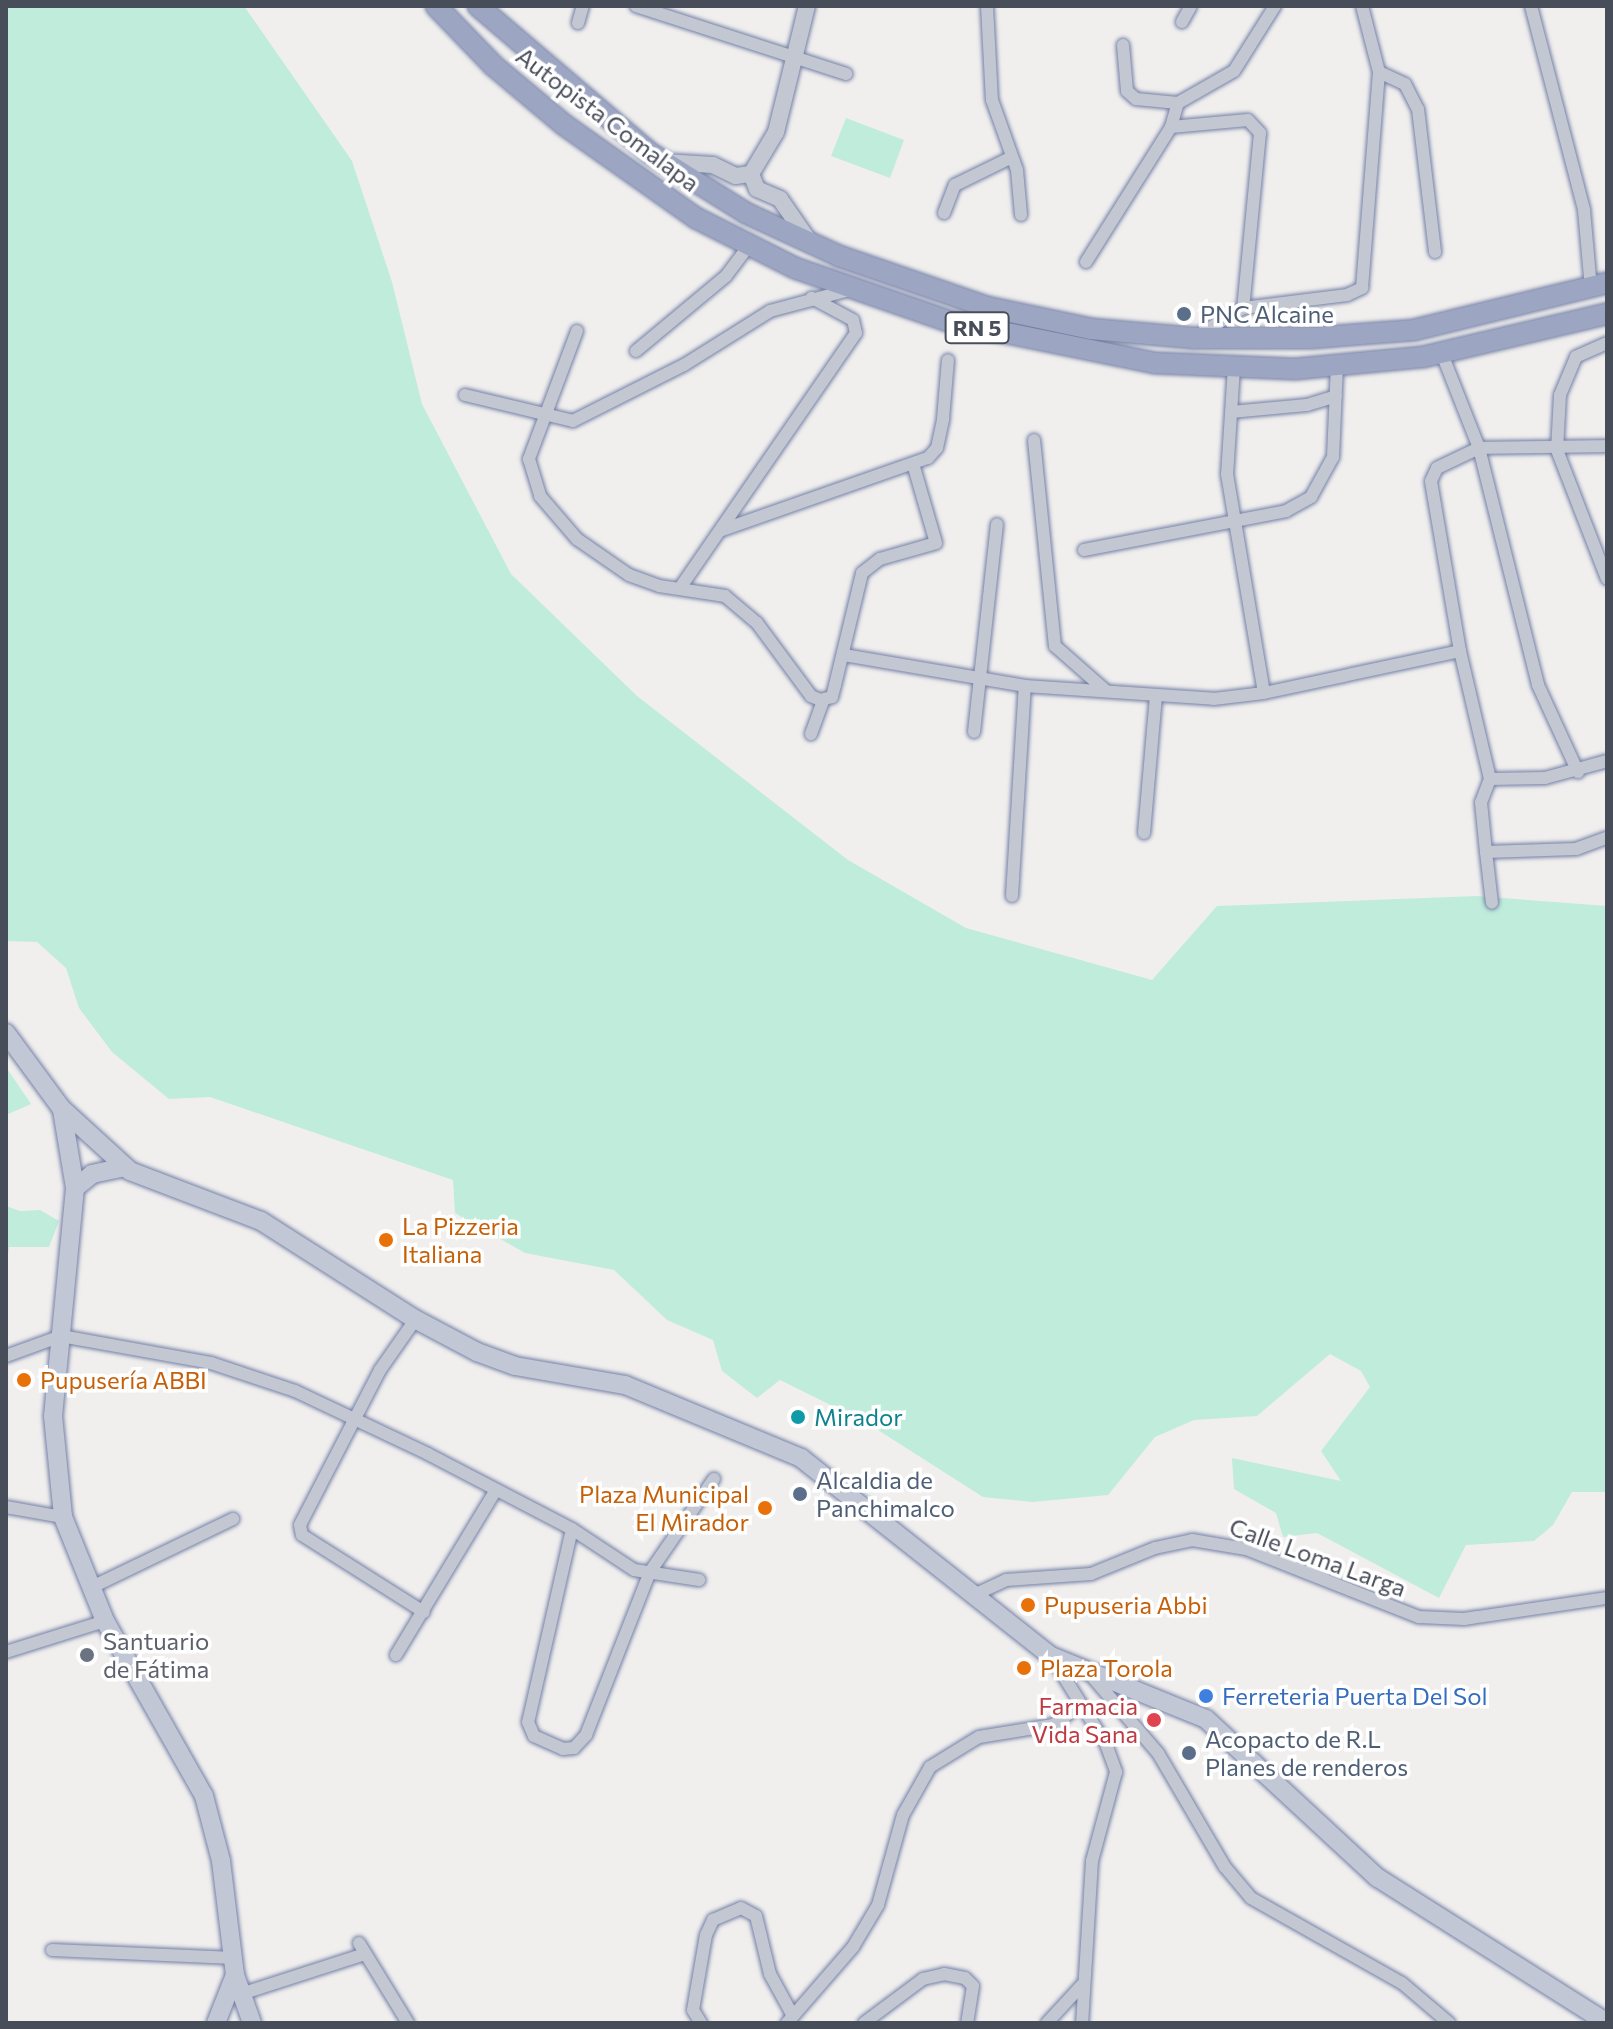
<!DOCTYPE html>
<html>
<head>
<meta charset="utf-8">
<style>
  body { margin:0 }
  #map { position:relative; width:1613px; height:2029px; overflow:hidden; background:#f1efee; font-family:Commissioner,sans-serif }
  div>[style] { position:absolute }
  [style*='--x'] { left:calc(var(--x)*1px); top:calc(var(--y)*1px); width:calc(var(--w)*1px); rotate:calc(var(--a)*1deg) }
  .green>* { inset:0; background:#bfecdb }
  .roads { filter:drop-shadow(0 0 2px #7480a6) drop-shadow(0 0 2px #7480a6) }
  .minor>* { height:12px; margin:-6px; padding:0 6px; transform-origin:6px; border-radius:6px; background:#c2c7d2 }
  .tertiary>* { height:16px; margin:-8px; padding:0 8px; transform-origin:8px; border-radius:8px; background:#c2c7d2 }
  .secondary>* { height:18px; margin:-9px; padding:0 9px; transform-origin:9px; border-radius:9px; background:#c2c7d6 }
  .trunk>* { height:20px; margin:-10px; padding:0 10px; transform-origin:10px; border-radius:10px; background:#9ca6c2 }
  .dots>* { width:22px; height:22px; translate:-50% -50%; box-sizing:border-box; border:4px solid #fff; border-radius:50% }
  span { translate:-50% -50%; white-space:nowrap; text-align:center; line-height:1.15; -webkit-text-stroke:7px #fff; paint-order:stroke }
  .shield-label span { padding:2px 6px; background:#fff; border:2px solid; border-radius:6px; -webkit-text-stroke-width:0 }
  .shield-label { font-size:22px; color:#484d5a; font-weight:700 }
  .street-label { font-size:24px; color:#484d5a }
  .service-label { font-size:24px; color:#4e5e75 }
  .left { translate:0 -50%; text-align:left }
  .food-label { font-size:24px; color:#c56008 }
  .right { translate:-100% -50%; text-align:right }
  .culture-label { font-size:24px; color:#0d838f }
  .worship-label { font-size:24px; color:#5b616d }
  .shop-label { font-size:24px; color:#366cbe }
  .health-label { font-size:24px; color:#be3a42 }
  .frame { position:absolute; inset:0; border:8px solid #484d5a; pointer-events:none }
</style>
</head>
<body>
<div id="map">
  <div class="green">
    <div style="clip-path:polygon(6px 6px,244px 6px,352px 161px,392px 282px,422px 404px,511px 574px,637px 696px,848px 860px,966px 928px,1152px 980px,1217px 906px,1476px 896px,1607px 906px,1607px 1492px,1572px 1492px,1553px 1525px,1534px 1541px,1466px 1545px,1439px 1598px,1317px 1533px,1283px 1537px,1276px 1513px,1234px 1489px,1232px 1458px,1341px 1481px,1321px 1451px,1370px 1387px,1361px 1371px,1330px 1354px,1257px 1416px,1194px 1420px,1155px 1437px,1108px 1495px,1032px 1502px,983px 1497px,867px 1423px,780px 1380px,757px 1398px,722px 1371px,713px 1340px,667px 1320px,614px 1270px,525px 1253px,455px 1213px,453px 1180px,210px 1097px,169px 1099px,112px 1052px,79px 1008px,66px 968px,37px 942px,6px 941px)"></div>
    <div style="clip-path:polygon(846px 118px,904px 140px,890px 178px,831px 156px)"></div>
    <div style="clip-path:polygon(6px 1067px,31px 1104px,6px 1115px)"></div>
    <div style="clip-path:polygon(6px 1206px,20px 1211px,40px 1210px,59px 1221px,49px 1247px,9px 1247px,6px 1269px)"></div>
  </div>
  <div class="roads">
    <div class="minor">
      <div style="--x:636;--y:6;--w:221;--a:17.9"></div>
      <div style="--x:987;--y:6;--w:94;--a:87"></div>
      <div style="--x:992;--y:100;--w:74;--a:70.3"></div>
      <div style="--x:1017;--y:170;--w:45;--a:84.9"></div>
      <div style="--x:1531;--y:6;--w:211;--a:75.4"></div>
      <div style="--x:1584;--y:210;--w:78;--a:84.9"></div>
      <div style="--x:1182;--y:22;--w:18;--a:-61"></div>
      <div style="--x:578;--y:23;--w:18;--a:-74"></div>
      <div style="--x:1123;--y:45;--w:46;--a:85"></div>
      <div style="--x:1127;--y:91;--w:12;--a:42"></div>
      <div style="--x:1136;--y:99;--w:42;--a:5.4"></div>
      <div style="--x:1379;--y:72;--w:29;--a:25"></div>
      <div style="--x:1405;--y:84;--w:28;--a:63"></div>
      <div style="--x:1418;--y:109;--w:144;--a:83.2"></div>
      <div style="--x:1171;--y:127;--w:77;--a:-5.2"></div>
      <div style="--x:1248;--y:120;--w:18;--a:47"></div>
      <div style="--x:1260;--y:133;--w:176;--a:95.5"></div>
      <div style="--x:1243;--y:308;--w:52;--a:149"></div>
      <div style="--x:944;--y:213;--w:30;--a:-69"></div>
      <div style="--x:955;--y:185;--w:61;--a:-26.1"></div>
      <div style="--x:1086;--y:262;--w:160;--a:-57.8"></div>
      <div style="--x:1171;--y:127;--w:25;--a:-74"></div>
      <div style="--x:1178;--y:103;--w:64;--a:-29.7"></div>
      <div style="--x:1234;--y:71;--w:77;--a:-57.8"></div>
      <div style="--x:1243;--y:308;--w:105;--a:-7.1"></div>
      <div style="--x:1347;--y:295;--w:17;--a:-25"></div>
      <div style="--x:1362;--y:288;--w:217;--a:-85.5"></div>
      <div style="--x:1379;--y:72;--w:68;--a:-104.4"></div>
      <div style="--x:577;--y:331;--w:137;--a:110.6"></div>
      <div style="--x:529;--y:459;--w:39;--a:73"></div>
      <div style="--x:540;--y:496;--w:57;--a:49.3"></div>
      <div style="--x:577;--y:539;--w:63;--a:34.7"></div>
      <div style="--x:629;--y:575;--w:32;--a:20"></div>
      <div style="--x:659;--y:586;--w:67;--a:8.6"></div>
      <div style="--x:725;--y:596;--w:42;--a:40.2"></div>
      <div style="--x:757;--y:623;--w:91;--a:53.5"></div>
      <div style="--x:811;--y:696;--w:10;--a:24"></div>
      <div style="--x:820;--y:700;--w:12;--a:-14"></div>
      <div style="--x:832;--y:697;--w:12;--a:-76"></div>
      <div style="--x:835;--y:685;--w:115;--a:-76.4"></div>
      <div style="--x:862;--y:573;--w:23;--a:-38"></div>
      <div style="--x:880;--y:559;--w:58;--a:-15.9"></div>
      <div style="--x:936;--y:543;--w:82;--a:-106.2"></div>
      <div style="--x:1607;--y:343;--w:34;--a:156"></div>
      <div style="--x:1576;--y:357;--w:41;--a:112.8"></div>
      <div style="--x:1560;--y:395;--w:55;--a:93.1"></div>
      <div style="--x:1557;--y:450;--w:138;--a:68.8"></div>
      <div style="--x:636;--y:351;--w:117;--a:-39.8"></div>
      <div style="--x:726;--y:276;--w:38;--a:-53"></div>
      <div style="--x:1442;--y:354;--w:101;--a:68.5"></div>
      <div style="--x:1479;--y:448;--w:244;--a:76"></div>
      <div style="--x:1538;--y:685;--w:96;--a:65.3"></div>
      <div style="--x:1234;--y:367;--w:107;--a:93.7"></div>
      <div style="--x:1227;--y:474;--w:222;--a:80.4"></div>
      <div style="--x:465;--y:395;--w:111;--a:13.5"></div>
      <div style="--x:573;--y:421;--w:124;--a:-26.8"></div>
      <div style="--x:684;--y:365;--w:102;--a:-32.1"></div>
      <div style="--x:770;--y:311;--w:82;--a:-14.9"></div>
      <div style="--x:1231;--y:412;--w:76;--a:-5.3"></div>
      <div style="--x:1307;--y:405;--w:30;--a:-17"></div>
      <div style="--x:1034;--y:440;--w:207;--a:84.2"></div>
      <div style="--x:1055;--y:646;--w:67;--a:41.3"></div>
      <div style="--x:722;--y:530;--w:218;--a:-19.3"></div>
      <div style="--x:928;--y:458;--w:13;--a:-48"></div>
      <div style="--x:937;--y:448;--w:30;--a:-78"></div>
      <div style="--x:943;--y:419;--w:59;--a:-85.2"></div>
      <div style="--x:1084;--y:550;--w:206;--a:-10.9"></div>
      <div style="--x:1286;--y:511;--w:29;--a:-29"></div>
      <div style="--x:1311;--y:497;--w:46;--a:-61.2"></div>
      <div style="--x:1333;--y:457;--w:91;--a:-87.5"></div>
      <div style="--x:680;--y:588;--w:310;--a:-55.4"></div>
      <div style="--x:856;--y:333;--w:13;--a:-103"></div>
      <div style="--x:853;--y:320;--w:47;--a:-151.8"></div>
      <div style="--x:1460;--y:651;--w:172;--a:-99.7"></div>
      <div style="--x:1431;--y:481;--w:14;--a:-65"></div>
      <div style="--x:1437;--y:468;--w:47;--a:-25.5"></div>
      <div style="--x:1479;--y:448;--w:128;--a:-0.9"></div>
      <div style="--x:844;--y:655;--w:184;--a:9.7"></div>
      <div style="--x:1025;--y:686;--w:189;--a:3.9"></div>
      <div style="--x:1214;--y:699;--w:50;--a:-6.8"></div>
      <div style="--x:1264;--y:693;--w:200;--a:-12.1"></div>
      <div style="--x:1460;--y:651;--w:131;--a:76.8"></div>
      <div style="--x:1490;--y:779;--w:25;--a:111"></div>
      <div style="--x:1481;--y:802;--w:50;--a:84.3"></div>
      <div style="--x:1486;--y:852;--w:90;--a:-1.9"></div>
      <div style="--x:1576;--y:849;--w:33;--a:-20"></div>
      <div style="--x:974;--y:732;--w:209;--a:-83.7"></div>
      <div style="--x:811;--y:734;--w:35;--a:-70"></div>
      <div style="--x:1490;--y:779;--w:55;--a:-1"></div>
      <div style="--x:1545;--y:778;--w:64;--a:-15.3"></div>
      <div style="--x:1144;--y:833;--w:138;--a:-85"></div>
      <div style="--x:1486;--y:852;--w:51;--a:83.3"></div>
      <div style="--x:1012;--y:896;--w:210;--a:-86.5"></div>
      <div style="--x:415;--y:1320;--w:61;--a:125"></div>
      <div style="--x:380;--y:1370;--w:174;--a:117.3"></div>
      <div style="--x:300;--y:1525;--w:10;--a:79"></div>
      <div style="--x:302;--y:1535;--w:144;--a:32.3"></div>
      <div style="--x:6;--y:1356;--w:59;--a:-20"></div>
      <div style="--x:61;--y:1336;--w:152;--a:10.2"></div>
      <div style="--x:211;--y:1363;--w:89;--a:18.4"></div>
      <div style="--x:295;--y:1391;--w:147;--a:25.3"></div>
      <div style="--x:428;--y:1454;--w:162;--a:27.5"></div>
      <div style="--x:572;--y:1529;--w:74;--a:33.5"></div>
      <div style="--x:634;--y:1570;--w:66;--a:8.7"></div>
      <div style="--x:6;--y:1507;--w:58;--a:10"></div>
      <div style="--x:572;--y:1529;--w:198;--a:102.8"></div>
      <div style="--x:528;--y:1722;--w:15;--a:67"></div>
      <div style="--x:534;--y:1736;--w:32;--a:24"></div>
      <div style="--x:563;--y:1749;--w:11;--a:-5"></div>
      <div style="--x:574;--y:1748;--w:18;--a:-47"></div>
      <div style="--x:586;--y:1735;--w:175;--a:-68.6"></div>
      <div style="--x:650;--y:1572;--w:113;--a:-55.5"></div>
      <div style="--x:90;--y:1588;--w:159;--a:-25.8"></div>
      <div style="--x:974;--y:1595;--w:35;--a:-25"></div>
      <div style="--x:1006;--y:1580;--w:85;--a:-4"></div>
      <div style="--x:1091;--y:1574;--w:69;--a:-22.1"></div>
      <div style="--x:1155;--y:1548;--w:38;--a:-12"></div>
      <div style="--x:1192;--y:1540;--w:55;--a:9.5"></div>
      <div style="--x:1246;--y:1549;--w:186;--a:21.5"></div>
      <div style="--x:1419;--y:1617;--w:45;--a:2.5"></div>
      <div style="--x:1464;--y:1619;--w:145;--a:-8.4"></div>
      <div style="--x:6;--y:1652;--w:104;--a:-17.4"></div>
      <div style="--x:396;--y:1655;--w:193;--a:-58.8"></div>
      <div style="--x:1051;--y:1656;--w:104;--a:58"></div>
      <div style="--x:1106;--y:1744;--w:30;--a:70"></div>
      <div style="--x:1116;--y:1772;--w:92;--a:105.1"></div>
      <div style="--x:1092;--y:1861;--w:162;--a:93.5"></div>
      <div style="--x:1090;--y:1674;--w:104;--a:49.3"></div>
      <div style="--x:1158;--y:1753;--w:132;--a:59.6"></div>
      <div style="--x:1225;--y:1867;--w:40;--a:50"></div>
      <div style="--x:1251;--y:1898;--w:173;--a:29.4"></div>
      <div style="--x:1402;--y:1983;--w:62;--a:40.4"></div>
      <div style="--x:359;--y:1943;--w:94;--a:58.5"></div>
      <div style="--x:52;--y:1950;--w:182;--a:2.5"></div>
      <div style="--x:244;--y:1993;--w:127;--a:-17.9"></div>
      <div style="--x:701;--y:2023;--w:15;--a:-122"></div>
      <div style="--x:693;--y:2010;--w:76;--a:-80.2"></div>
      <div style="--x:706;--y:1935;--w:17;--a:-65"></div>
      <div style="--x:713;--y:1920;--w:30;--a:-23"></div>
      <div style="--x:741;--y:1908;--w:17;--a:28"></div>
      <div style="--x:756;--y:1916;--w:60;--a:76.4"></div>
      <div style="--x:770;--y:1974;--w:48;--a:61.3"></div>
      <div style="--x:787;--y:2023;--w:101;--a:-49"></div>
      <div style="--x:853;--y:1947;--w:49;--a:-59.2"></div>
      <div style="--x:878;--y:1905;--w:93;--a:-74.5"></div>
      <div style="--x:903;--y:1815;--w:55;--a:-60.6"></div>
      <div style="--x:930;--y:1767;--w:57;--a:-31.5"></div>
      <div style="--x:979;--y:1737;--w:75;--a:-9.2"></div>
      <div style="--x:1053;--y:1725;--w:31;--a:-36"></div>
      <div style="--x:864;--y:2023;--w:74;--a:-36.7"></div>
      <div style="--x:923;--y:1979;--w:22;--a:-13"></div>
      <div style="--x:944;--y:1974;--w:21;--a:11"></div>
      <div style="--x:965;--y:1978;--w:11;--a:45"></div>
      <div style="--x:973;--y:1986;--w:37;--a:99"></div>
      <div style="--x:1047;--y:2023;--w:52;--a:-47.4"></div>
    </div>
    <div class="tertiary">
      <div style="--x:664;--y:162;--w:49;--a:3.5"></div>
      <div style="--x:713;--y:165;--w:25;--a:26"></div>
      <div style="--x:736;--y:176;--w:15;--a:-8"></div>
      <div style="--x:751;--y:174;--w:49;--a:-59.2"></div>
      <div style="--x:776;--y:132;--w:130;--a:-76.2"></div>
      <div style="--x:751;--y:174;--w:16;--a:68"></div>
      <div style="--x:757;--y:189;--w:25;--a:23"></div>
      <div style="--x:780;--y:199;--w:55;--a:55.4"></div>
    </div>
    <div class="secondary">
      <div style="--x:6;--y:1033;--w:93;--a:53.7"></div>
      <div style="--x:61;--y:1108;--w:93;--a:42.4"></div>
      <div style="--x:130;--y:1171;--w:140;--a:20.9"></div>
      <div style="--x:261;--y:1221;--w:180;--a:32.5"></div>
      <div style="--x:413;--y:1318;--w:72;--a:28"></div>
      <div style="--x:477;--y:1352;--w:40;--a:20.2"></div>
      <div style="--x:515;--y:1366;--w:112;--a:9.8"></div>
      <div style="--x:625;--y:1385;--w:191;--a:22.5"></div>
      <div style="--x:801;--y:1458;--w:319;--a:38.4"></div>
      <div style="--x:1051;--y:1656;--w:167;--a:22.1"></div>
      <div style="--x:1206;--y:1719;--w:234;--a:42.8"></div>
      <div style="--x:1378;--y:1878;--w:271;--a:32.3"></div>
      <div style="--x:62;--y:1110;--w:79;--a:80.5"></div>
      <div style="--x:75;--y:1188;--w:229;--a:95.5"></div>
      <div style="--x:53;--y:1416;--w:101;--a:84.3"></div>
      <div style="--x:63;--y:1517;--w:112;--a:68"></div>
      <div style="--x:105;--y:1621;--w:201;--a:60.5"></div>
      <div style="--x:204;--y:1796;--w:67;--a:75.3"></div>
      <div style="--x:221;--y:1861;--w:115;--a:83"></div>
      <div style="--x:235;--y:1975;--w:51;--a:70.5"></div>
      <div style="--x:75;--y:1188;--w:22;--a:-39"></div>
      <div style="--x:92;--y:1174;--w:33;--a:-12"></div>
      <div style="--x:216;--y:2023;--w:52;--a:-68.4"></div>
    </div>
    <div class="trunk">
      <div style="--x:436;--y:6;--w:83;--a:46"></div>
      <div style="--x:494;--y:66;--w:90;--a:40"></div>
      <div style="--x:563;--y:124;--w:163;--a:35.3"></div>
      <div style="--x:696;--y:218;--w:111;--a:26.8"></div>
      <div style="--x:795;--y:268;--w:162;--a:19.1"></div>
      <div style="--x:948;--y:321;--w:211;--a:11.5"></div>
      <div style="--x:1155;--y:363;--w:140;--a:2.5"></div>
      <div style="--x:1295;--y:369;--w:129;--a:-5.4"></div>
      <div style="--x:1423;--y:357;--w:189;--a:-13.2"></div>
      <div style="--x:478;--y:6;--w:226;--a:40.5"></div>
      <div style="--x:650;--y:153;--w:113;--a:32"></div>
      <div style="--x:746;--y:213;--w:102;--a:24.8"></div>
      <div style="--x:839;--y:256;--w:157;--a:19"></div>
      <div style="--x:987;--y:307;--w:106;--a:11.9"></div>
      <div style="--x:1091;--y:329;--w:103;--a:5"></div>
      <div style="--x:1194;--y:338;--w:117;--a:0"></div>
      <div style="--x:1311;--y:338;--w:103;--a:-4.4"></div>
      <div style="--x:1414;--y:330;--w:199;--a:-13.7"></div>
    </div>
  </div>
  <div class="dots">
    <div style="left:1184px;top:314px;background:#5c6f8a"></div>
    <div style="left:386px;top:1240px;background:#e8710a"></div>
    <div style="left:24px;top:1380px;background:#e8710a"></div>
    <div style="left:798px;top:1417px;background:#0f9aa8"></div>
    <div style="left:800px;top:1494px;background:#5c6f8a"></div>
    <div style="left:765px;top:1508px;background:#e8710a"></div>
    <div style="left:1028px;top:1605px;background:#e8710a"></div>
    <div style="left:87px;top:1655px;background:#6b7280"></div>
    <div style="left:1024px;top:1668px;background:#e8710a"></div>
    <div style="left:1206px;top:1696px;background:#3f7fe0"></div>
    <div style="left:1154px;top:1720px;background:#e0444e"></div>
    <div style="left:1189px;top:1753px;background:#5c6f8a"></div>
  </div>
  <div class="shield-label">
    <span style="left:977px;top:328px">RN 5</span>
  </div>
  <div class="street-label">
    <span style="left:608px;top:119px;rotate:37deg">Autopista Comalapa</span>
    <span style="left:1318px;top:1557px;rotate:20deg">Calle Loma Larga</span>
  </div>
  <div class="service-label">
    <span class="left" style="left:1200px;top:314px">PNC Alcaine</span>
    <span class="left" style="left:816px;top:1494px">Alcaldia de<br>Panchimalco</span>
    <span class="left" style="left:1205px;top:1753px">Acopacto de R.L<br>Planes de renderos</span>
  </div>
  <div class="food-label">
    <span class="left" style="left:402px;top:1240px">La Pizzeria<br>Italiana</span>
    <span class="left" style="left:40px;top:1380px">Pupusería ABBI</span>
    <span class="right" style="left:749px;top:1508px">Plaza Municipal<br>El Mirador</span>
    <span class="left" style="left:1044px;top:1605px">Pupuseria Abbi</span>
    <span class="left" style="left:1040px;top:1668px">Plaza Torola</span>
  </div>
  <div class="culture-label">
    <span class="left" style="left:814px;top:1417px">Mirador</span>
  </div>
  <div class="worship-label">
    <span class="left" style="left:103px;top:1655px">Santuario<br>de Fátima</span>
  </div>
  <div class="shop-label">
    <span class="left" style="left:1222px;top:1696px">Ferreteria Puerta Del Sol</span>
  </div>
  <div class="health-label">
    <span class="right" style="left:1138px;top:1720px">Farmacia<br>Vida Sana</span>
  </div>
  <div class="frame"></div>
</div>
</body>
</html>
